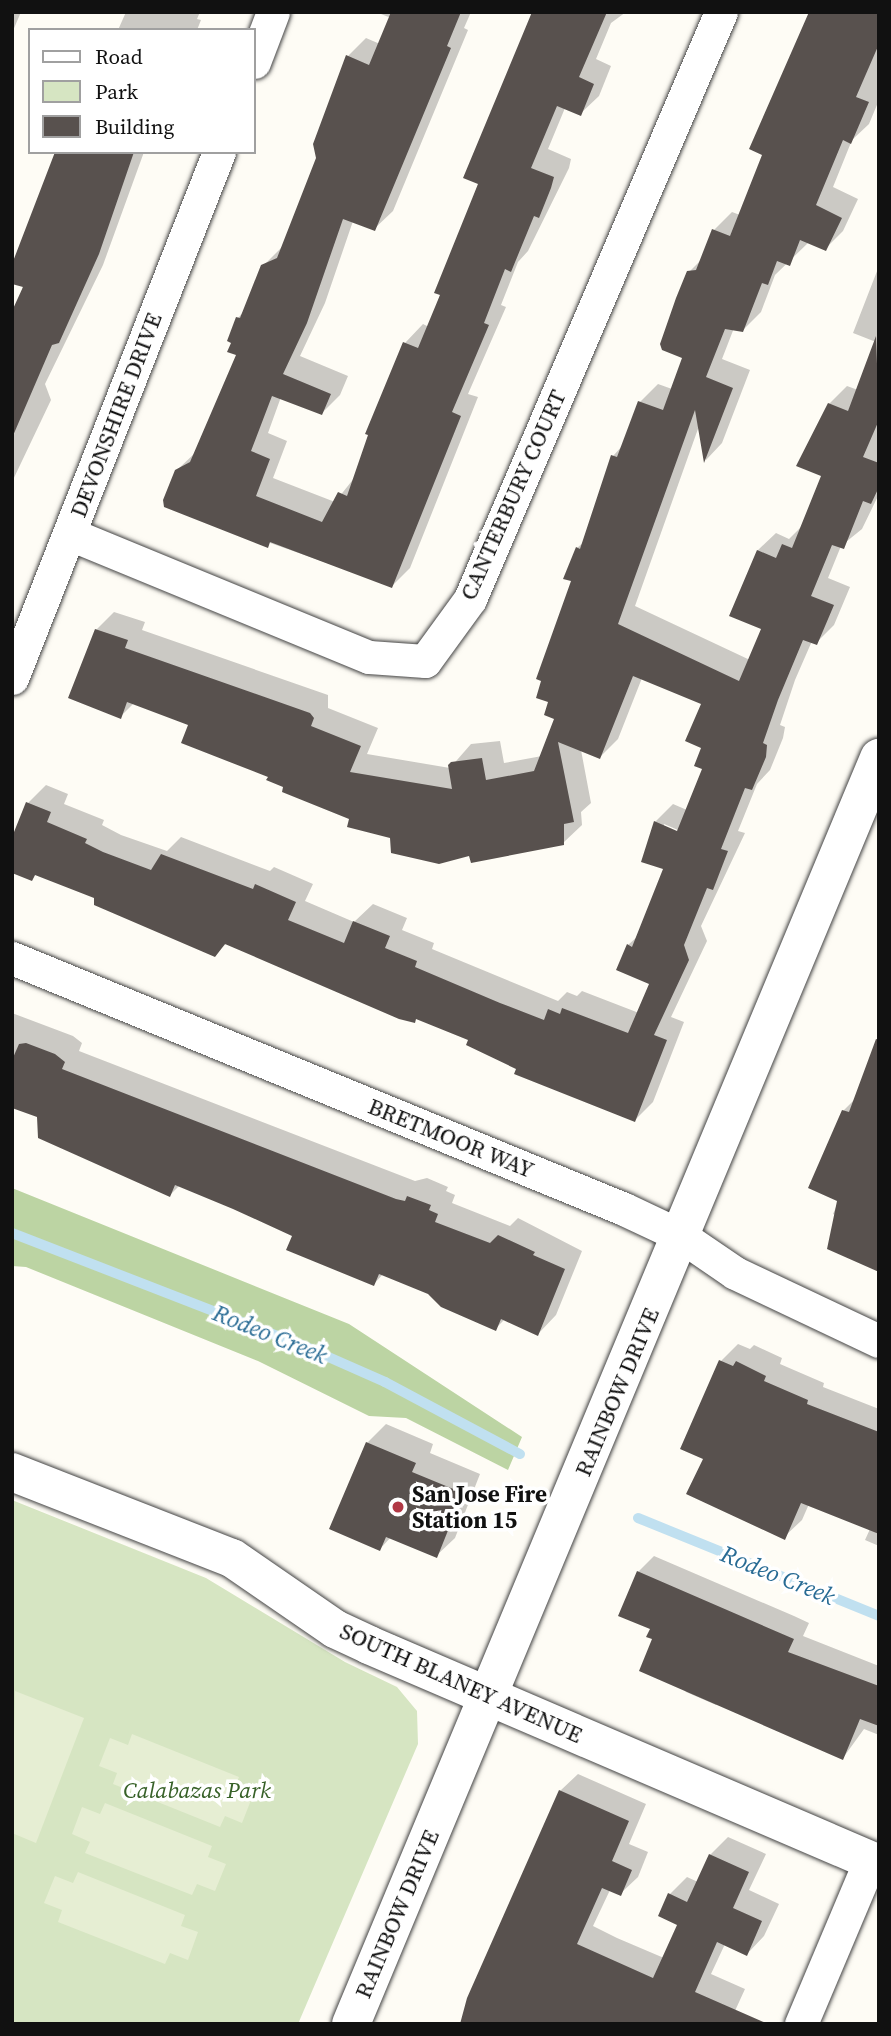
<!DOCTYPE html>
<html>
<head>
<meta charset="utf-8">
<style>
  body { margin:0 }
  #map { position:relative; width:891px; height:2036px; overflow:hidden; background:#fefcf5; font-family:"Source Serif 4",serif }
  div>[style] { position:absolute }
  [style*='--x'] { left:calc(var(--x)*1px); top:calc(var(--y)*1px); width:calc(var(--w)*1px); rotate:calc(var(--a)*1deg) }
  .green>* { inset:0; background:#d6e5c2 }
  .forest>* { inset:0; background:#bcd4a3 }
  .pitch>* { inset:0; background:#e6eed3 }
  .shadow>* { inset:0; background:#0003 }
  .stream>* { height:10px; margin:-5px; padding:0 5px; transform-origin:5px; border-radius:5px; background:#c0e0f0 }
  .building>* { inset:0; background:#58514e }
  .roads { filter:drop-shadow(0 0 2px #444) drop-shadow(0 0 2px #444) }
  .minor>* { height:33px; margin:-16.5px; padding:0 16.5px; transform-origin:16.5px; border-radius:16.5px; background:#fff }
  .tertiary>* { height:38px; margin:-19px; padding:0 19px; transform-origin:19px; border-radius:19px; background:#fff }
  .dots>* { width:19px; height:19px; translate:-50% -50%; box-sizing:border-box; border:4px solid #fff; border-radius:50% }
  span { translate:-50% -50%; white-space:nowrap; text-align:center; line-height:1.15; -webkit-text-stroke:7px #fff; paint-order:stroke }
  .street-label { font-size:23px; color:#111 }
  .poi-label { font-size:23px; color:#111; font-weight:700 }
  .left { translate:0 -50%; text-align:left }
  .park-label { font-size:23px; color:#376128; font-style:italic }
  .water-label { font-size:24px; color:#286b94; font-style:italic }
  .frame { position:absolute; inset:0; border:14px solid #111; pointer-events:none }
  .legend { position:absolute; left:28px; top:28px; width:228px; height:126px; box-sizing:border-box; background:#fff; border:2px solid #a0a0a0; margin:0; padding:9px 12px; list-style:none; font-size:21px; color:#111 }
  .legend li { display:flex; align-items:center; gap:14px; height:35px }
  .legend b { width:35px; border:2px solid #a0a0a0 }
</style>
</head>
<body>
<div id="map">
  <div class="green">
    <div style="clip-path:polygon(12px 1500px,206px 1578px,345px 1662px,397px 1687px,417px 1711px,418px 1744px,298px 2024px,12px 2024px)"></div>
  </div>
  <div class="forest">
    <div style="clip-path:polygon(12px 1188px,349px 1324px,522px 1437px,508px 1470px,406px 1418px,369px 1416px,258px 1361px,26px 1267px,12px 1266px)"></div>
  </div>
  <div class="pitch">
    <div style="clip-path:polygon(15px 1691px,84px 1718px,36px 1843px,12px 1833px)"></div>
    <div style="clip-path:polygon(132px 1734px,239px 1777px,235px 1788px,253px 1795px,242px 1823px,225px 1816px,220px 1827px,113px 1784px,117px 1773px,99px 1766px,110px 1738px,128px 1745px)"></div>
    <div style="clip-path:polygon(105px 1803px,212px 1846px,208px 1857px,226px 1864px,215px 1891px,197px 1884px,192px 1895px,85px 1853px,90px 1842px,72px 1834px,82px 1807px,100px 1814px)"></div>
    <div style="clip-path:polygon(78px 1872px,185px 1915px,181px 1926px,198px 1932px,188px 1960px,170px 1953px,165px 1964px,58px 1922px,62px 1910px,44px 1903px,55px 1876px,73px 1883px)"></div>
  </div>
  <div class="shadow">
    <div style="clip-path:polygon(12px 12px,21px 12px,12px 33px)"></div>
    <div style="clip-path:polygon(126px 12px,200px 12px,197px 19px,201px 20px,197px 30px,118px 30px)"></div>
    <div style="clip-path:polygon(376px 12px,471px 12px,464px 28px,468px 30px,393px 211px,374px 229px,353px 221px,325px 303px,300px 356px,348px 376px,340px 395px,322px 413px,281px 397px,268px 433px,287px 441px,273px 478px,335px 502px,355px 477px,370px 434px,367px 433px,405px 343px,423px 324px,429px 327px,537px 12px,626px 12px,611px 23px,596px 59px,611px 66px,599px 96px,580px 114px,565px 108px,548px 149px,571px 159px,569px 168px,528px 251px,518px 262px,501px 305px,506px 307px,468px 394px,478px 397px,410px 568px,392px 586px,166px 506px,176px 471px,196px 452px,238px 354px,238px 318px,245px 310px,263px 266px,282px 247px,317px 158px,348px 56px,366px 38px,380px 44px,391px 18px)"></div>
    <div style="clip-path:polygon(evenodd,879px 12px,879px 100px,869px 124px,852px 140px,833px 187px,858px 199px,843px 231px,825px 249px,809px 242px,775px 275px,761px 312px,743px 330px,734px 328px,722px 359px,750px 370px,722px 443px,706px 460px,699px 426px,635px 606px,750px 660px,763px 628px,731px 615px,758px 550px,776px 533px,789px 539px,801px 527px,823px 475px,829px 404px,847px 386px,858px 390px,876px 342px,853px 333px,879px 266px,879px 494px,862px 529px,841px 546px,828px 578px,850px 587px,834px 625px,816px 643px,812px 641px,795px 680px,780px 725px,785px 727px,783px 738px,770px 770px,757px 784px,738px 831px,745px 833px,701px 926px,707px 941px,671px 1017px,684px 1022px,653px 1102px,635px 1120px,518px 1068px,471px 1039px,227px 943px,214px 955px,96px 897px,36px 874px,32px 879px,28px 803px,46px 785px,68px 794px,64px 804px,104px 820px,102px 825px,121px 835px,167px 851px,181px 837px,270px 871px,274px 867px,313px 884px,305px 901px,354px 922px,373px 904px,407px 918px,402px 930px,434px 943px,432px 949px,519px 985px,558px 1001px,567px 992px,577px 996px,582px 991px,639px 1013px,651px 983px,628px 945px,638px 936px,665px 868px,655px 822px,673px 804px,687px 810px,704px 769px,703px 703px,642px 678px,618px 739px,600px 757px,581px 750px,591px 803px,581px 812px,582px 825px,563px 843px,471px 853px,351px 818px,285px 786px,190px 724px,134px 703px,120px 717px,96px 630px,114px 612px,145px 622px,142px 630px,328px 695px,328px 708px,378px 728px,367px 754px,450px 768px,471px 744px,500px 741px,504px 763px,542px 756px,556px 718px,577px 548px,585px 541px,613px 456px,623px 445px,640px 402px,658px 384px,672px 389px,685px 357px,689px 272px,703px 258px,714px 230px,732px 212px,740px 215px,879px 12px,664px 824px,685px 833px,684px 836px,664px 828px,664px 824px)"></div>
    <div style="clip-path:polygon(57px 152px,144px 152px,103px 265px,45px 384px,51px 400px,12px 482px,12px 329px)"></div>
    <div style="clip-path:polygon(12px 1013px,73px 1036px,82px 1043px,79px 1051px,415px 1181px,427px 1178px,448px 1187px,446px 1191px,455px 1195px,452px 1203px,510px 1226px,518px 1218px,582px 1251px,556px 1315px,538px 1334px,505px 1319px,495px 1329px,429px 1292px,383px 1274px,374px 1284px,294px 1235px,180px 1185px,170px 1195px,38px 1116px,12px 1106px)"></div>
    <div style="clip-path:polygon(856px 1098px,839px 1217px,833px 1214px,839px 1200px,843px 1111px)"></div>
    <div style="clip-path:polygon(738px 1344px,750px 1349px,754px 1345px,782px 1358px,780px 1364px,824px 1383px,823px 1387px,879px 1409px,879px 1546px,865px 1540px,870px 1529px,809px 1504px,802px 1520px,784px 1537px,705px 1458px,721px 1361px)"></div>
    <div style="clip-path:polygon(386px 1424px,433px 1444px,430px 1453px,480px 1474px,455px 1538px,436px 1556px,391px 1537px,380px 1549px,367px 1443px)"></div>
    <div style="clip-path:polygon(654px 1556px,794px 1616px,809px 1623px,803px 1636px,879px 1666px,879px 1735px,864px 1729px,843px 1758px,719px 1701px,716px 1705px,686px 1692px,654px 1638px,638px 1572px)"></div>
    <div style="clip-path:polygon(578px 1774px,646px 1804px,629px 1844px,648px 1852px,638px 1877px,620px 1894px,610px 1890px,593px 1926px,617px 1938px,664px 1958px,680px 1924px,670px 1894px,687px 1877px,698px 1882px,710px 1855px,728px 1837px,766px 1854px,749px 1890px,779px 1904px,764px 1936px,747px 1954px,725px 1944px,711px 1974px,745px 1989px,729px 2024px,460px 2024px,560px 1791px)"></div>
  </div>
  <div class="stream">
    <div style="--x:12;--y:1233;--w:318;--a:21.2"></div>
    <div style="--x:308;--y:1348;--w:84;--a:23.8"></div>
    <div style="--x:385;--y:1382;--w:153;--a:28.1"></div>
    <div style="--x:638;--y:1518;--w:260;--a:22.1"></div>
  </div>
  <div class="building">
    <div style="clip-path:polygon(391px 12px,461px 12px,447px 46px,451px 48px,375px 231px,343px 219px,307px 323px,283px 374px,331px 394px,322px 415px,272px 396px,251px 451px,270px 459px,256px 496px,322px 522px,338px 492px,347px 496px,368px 435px,365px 434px,403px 342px,418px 348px,440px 295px,434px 293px,478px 184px,463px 178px,532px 12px,607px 12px,579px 77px,594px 84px,581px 116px,557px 106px,531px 168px,554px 177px,551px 188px,539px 218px,534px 216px,511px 272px,505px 269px,484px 323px,489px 325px,452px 412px,461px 416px,392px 588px,270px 542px,268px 548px,164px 507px,163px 500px,175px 470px,190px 462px,236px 355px,227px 352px,231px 343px,227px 341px,236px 317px,240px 318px,261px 265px,277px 258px,316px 158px,313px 144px,346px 55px,369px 65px)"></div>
    <div style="clip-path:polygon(809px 12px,879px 12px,879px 44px,856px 97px,869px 102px,851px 144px,843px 140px,816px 205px,842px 218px,826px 251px,800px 240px,790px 266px,777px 261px,768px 285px,762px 283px,743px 332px,725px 329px,706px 377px,733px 388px,704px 463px,695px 410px,618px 624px,739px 681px,761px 629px,729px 616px,757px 550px,776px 558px,782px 544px,792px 548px,821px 476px,796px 466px,828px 403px,848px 411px,876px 336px,879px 420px,863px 457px,879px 463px,879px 487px,871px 504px,863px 501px,844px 549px,832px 545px,811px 596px,834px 605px,817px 645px,803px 640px,778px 700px,763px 743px,767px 745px,766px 757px,752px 790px,745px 788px,721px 849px,728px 851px,713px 890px,707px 888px,684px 945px,689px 960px,654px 1035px,667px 1040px,635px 1122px,514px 1074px,516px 1069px,466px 1045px,468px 1040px,416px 1019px,415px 1023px,399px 1019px,225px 944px,215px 957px,94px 905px,94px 898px,35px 875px,32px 881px,12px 873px,12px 837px,26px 802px,51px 812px,47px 822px,87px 839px,85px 843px,103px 852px,151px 870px,161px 854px,253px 889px,255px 884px,296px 902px,288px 920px,344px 943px,353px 921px,390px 936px,385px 948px,417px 961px,415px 967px,500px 1003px,544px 1020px,548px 1009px,560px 1014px,562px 1008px,628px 1033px,649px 984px,616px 970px,627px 944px,632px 947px,663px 869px,641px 862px,654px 821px,677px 831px,702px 769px,694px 766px,701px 748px,685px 741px,701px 704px,633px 676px,600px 759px,558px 742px,574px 822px,564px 824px,564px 845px,471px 863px,469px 856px,439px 864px,391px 853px,390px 838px,347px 827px,349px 819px,282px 792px,283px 787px,266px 780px,268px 777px,181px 743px,188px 725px,127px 702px,121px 719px,68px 698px,95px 629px,128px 640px,125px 648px,310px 713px,314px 718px,311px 726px,361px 746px,350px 772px,452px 789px,448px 765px,451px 762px,482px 758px,486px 780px,534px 771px,554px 719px,544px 715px,548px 702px,536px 698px,541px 681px,536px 679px,571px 581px,563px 579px,576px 547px,580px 549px,611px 455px,617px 457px,638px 401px,663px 410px,682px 358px,662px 350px,660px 344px,676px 298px,687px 271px,696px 270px,712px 229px,730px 236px,762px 155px,749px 149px)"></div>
    <div style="clip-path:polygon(55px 152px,134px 152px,99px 254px,59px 343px,52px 345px,12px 438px,12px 311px,23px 287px,12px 284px,12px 264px)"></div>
    <div style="clip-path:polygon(876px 1039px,879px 1040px,879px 1272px,827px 1249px,837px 1201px,808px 1188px,842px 1110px,849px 1112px)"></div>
    <div style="clip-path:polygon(26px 1043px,55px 1054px,65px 1062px,62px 1069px,396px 1199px,405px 1201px,407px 1196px,431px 1205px,429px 1210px,438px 1214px,435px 1222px,490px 1243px,498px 1235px,535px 1252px,533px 1255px,565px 1269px,538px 1336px,501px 1319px,496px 1331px,441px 1307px,428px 1294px,379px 1274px,374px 1286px,286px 1250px,292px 1236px,233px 1209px,175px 1185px,170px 1197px,38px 1138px,37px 1117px,12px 1108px,12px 1060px,19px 1044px)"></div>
    <div style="clip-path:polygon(719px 1360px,733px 1366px,736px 1361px,766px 1376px,764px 1381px,808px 1400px,807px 1404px,879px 1432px,879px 1534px,801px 1503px,785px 1540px,686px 1494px,703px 1459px,680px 1449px)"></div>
    <div style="clip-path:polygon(366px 1442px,416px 1463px,412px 1472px,463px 1493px,437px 1558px,386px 1537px,380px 1551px,329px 1529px)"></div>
    <div style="clip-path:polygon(637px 1571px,794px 1639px,788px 1652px,879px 1686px,879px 1726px,860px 1719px,843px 1760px,639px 1671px,652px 1639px,646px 1637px,650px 1629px,618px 1616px)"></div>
    <div style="clip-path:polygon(559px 1790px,629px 1821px,612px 1861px,632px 1870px,621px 1896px,602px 1888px,577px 1944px,653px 1978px,677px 1925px,658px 1916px,668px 1893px,687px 1902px,709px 1854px,749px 1872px,733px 1908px,762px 1921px,747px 1956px,717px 1942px,695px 1992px,768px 2024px,460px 2024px,467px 1998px)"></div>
  </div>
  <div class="roads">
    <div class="minor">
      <div style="--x:254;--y:62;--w:53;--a:-69.2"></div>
      <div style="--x:70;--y:534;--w:323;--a:22.4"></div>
      <div style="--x:369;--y:657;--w:56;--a:4.1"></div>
      <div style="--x:425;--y:661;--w:77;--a:-54"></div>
      <div style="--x:470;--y:599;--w:638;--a:-66.85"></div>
      <div style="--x:12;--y:678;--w:565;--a:-68.52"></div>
      <div style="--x:12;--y:958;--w:661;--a:22.3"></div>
      <div style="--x:624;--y:1209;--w:63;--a:25.3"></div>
      <div style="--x:681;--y:1236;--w:65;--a:34.4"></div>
      <div style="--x:735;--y:1273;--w:159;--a:25.3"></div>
      <div style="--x:801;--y:2024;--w:177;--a:-67.1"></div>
    </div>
    <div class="tertiary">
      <div style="--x:12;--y:1472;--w:236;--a:21.4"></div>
      <div style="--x:232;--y:1558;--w:125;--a:34.6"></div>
      <div style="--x:335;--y:1629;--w:38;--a:25"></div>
      <div style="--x:369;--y:1645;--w:555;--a:23.24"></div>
      <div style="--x:351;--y:2024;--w:1372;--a:-67.36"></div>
    </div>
  </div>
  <div class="dots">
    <div style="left:398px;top:1507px;background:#b13845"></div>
  </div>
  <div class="street-label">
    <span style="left:116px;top:415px;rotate:-69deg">DEVONSHIRE DRIVE</span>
    <span style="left:513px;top:495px;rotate:-66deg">CANTERBURY COURT</span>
    <span style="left:451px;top:1138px;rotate:22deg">BRETMOOR WAY</span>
    <span style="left:617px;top:1392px;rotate:-67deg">RAINBOW DRIVE</span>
    <span style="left:461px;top:1683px;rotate:24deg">SOUTH BLANEY AVENUE</span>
    <span style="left:397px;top:1914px;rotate:-67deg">RAINBOW DRIVE</span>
  </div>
  <div class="poi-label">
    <span class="left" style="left:412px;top:1507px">San Jose Fire<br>Station 15</span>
  </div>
  <div class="park-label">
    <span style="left:197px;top:1790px">Calabazas Park</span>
  </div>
  <div class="water-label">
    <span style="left:270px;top:1334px;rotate:22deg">Rodeo Creek</span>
    <span style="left:778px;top:1575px;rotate:22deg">Rodeo Creek</span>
  </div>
  <div class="frame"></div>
  <ul class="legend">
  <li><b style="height:9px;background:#fff"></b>Road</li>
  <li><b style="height:19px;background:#d6e5c2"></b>Park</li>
  <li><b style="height:19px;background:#58514e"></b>Building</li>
  </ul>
</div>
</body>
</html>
